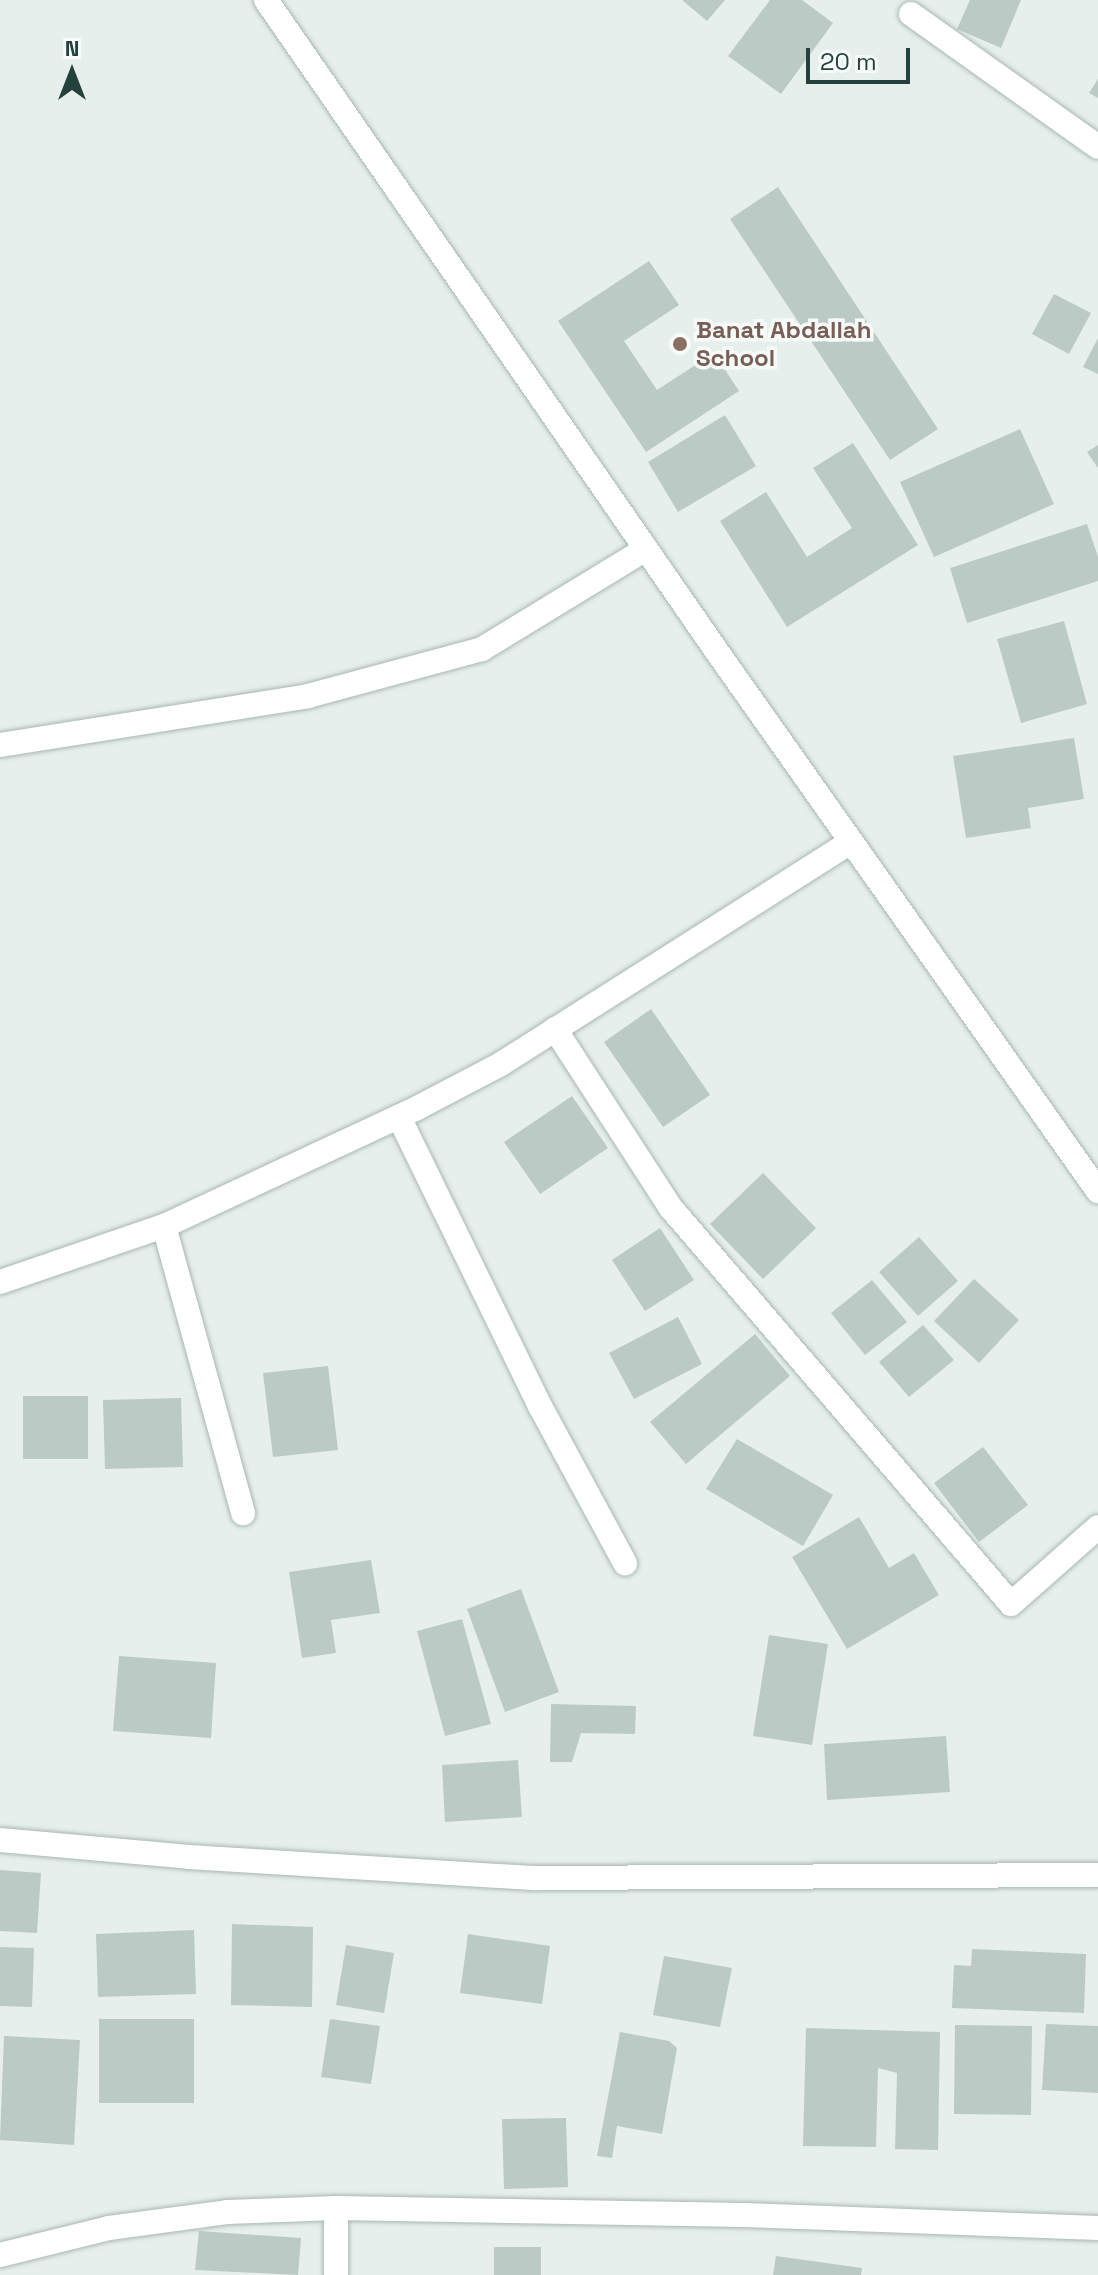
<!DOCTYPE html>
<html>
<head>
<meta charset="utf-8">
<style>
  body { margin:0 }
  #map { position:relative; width:1098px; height:2275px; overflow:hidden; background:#e6efec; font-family:"Space Grotesk",sans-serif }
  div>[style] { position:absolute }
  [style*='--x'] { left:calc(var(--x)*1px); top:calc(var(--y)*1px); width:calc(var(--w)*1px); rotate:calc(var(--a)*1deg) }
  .building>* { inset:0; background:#bbcac5 }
  .roads { filter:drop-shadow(0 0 2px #a8b7b4) drop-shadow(0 0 2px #a8b7b4) }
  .minor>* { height:24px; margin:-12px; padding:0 12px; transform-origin:12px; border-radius:12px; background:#fff }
  .dots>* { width:22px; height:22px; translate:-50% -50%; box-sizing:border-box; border:4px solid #f6fbf9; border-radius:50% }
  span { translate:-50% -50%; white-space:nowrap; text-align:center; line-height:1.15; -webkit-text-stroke:7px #f6fbf9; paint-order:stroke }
  .education-label { font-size:24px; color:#785e54; font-weight:700 }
  .left { translate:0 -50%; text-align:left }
  .north { position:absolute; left:32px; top:32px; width:80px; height:80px; -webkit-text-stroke:6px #f6fbf9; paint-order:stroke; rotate:0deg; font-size:22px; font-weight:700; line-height:32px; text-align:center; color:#24413d }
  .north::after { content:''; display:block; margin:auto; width:28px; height:36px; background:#24413d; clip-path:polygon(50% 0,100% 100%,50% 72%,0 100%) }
  .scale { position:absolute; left:806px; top:48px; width:104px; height:36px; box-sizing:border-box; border:4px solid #24413d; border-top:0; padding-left:10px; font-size:24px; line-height:28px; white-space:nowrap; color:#24413d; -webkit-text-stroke:6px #f6fbf9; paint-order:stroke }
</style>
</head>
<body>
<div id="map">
  <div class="building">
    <div style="clip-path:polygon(682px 0,725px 0,707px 21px)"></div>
    <div style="clip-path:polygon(770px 0,802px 0,833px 23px,781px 94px,728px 56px)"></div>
    <div style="clip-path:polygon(970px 0,1021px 0,1001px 48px,957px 29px)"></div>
    <div style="clip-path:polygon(1098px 79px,1098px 98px,1089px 93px)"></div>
    <div style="clip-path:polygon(778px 187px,938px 429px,890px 460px,730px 219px)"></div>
    <div style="clip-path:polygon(649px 261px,679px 305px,624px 341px,657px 390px,714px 353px,739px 391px,646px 452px,558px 321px)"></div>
    <div style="clip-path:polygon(1054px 294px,1091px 313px,1069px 354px,1032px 334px)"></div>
    <div style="clip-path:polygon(1098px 338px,1098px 374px,1083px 367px)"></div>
    <div style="clip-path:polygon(725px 415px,756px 466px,678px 512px,648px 462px)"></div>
    <div style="clip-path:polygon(1020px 429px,1054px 504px,934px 557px,900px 482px)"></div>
    <div style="clip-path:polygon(853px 443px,918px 545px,787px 627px,720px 521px,766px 492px,807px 557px,852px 528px,813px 468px)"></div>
    <div style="clip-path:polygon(1098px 445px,1098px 468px,1087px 452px)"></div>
    <div style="clip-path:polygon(1087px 524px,1098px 557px,1098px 581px,967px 623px,950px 568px)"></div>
    <div style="clip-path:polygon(1064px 621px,1087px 704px,1021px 723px,997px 639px)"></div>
    <div style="clip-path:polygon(1074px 738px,1084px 799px,1028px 808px,1031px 828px,966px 838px,953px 756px)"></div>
    <div style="clip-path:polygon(651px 1009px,710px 1095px,663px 1127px,604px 1042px)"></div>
    <div style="clip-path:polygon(572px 1096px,608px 1148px,540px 1194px,504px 1142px)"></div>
    <div style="clip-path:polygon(763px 1173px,816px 1228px,763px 1279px,710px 1224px)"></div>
    <div style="clip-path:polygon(660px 1228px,694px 1280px,645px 1311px,612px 1260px)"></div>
    <div style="clip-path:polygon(919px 1237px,958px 1281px,918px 1316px,879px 1272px)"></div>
    <div style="clip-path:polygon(974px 1279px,1019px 1320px,979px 1363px,934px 1321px)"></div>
    <div style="clip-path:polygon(872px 1280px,907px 1322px,865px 1355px,831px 1313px)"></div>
    <div style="clip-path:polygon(678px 1317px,702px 1364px,634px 1399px,609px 1353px)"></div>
    <div style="clip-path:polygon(923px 1325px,954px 1360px,909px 1397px,879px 1362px)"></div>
    <div style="clip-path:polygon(755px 1334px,790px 1376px,686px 1464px,650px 1422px)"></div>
    <div style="clip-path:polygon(328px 1366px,338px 1450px,273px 1457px,263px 1373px)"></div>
    <div style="clip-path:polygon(23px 1396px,88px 1396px,88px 1459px,23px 1459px)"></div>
    <div style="clip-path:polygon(181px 1398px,183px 1467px,105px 1469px,103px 1400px)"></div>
    <div style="clip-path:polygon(737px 1439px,833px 1495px,803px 1546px,706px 1489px)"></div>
    <div style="clip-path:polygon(983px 1447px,1028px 1505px,979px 1542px,934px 1483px)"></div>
    <div style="clip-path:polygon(859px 1517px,889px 1568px,914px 1553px,939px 1595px,847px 1649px,792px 1557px)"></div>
    <div style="clip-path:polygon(371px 1560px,380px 1613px,331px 1620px,336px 1653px,302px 1658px,289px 1572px)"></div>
    <div style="clip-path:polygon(521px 1589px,559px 1692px,505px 1712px,467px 1609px)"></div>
    <div style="clip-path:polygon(462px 1619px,491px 1724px,445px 1736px,417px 1631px)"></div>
    <div style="clip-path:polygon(769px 1635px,828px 1644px,812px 1745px,753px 1736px)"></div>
    <div style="clip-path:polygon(119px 1656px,216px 1663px,211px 1738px,113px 1731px)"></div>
    <div style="clip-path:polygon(551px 1704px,636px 1706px,635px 1734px,581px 1733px,572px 1762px,550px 1762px)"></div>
    <div style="clip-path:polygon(946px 1736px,950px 1792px,827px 1800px,824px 1744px)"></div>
    <div style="clip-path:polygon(518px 1760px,522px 1817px,445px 1822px,442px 1765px)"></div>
    <div style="clip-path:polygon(0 1870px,41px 1873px,37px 1933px,0 1931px)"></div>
    <div style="clip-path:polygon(232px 1924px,313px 1927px,312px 2007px,231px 2005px)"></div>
    <div style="clip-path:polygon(194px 1930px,196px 1994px,98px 1997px,96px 1934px)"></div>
    <div style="clip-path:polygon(468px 1934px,550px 1946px,542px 2004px,460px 1993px)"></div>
    <div style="clip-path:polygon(346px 1945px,394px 1953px,384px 2013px,336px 2005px)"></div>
    <div style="clip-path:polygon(0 1947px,34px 1948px,32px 2007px,0 2006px)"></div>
    <div style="clip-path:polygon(972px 1949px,1086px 1954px,1084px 2013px,952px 2008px,954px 1965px,971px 1966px)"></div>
    <div style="clip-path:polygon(664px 1956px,732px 1968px,720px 2027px,653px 2015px)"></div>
    <div style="clip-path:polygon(99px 2019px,194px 2019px,194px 2103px,99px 2103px)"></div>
    <div style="clip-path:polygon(330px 2019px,380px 2026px,371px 2084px,321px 2077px)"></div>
    <div style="clip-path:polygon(1046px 2024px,1098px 2026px,1098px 2093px,1042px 2090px)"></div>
    <div style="clip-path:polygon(955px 2025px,1032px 2026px,1031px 2115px,954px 2114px)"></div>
    <div style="clip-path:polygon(806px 2028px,940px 2032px,938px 2150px,895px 2149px,897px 2073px,878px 2068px,876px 2147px,803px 2146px)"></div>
    <div style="clip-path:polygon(620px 2032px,669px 2041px,677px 2048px,662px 2134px,617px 2126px,612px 2158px,597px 2156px)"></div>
    <div style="clip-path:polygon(4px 2036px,80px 2040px,74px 2145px,0 2140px)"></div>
    <div style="clip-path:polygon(566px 2118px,568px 2187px,504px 2189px,502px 2119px)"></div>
    <div style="clip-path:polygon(199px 2231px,301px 2238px,298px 2275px,195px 2270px)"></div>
    <div style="clip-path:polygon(494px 2247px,541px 2247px,541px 2275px,494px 2275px)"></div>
    <div style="clip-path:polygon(776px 2256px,862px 2268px,861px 2275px,773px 2275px)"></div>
  </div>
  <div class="roads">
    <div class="minor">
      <div style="--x:266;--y:0;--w:794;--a:55.31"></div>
      <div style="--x:718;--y:653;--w:659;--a:54.77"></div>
      <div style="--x:911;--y:14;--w:229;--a:35.4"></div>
      <div style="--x:0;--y:745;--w:312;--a:-9"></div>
      <div style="--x:308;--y:696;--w:180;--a:-15.1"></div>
      <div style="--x:482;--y:649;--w:192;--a:-31.4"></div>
      <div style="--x:555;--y:1029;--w:212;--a:57.1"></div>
      <div style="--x:670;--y:1207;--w:523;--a:49.34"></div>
      <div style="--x:1011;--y:1604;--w:116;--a:-41.5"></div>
      <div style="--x:399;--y:1117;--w:322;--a:64"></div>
      <div style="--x:540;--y:1406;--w:179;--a:61.6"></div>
      <div style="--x:164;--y:1226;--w:298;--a:74.6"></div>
      <div style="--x:0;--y:1282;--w:173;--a:-18.9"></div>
      <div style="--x:164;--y:1226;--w:279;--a:-25"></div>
      <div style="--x:417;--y:1108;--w:95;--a:-27.6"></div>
      <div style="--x:501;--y:1064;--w:414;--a:-32.4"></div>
      <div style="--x:0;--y:1840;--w:190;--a:5.1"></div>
      <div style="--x:189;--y:1857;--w:348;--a:3.5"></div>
      <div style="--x:536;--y:1878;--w:562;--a:-0.31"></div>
      <div style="--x:0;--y:2255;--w:112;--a:-13.9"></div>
      <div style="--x:109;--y:2228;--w:119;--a:-7.7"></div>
      <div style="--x:227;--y:2212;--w:109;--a:-2.1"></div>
      <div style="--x:336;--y:2208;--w:408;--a:1"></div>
      <div style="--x:744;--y:2215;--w:354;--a:2.1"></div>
      <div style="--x:336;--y:2275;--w:67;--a:-90"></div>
    </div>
  </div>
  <div class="dots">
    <div style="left:680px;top:344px;background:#8d6e63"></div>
  </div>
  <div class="education-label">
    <span class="left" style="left:696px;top:344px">Banat Abdallah<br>School</span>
  </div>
  <div class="north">N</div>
  <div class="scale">20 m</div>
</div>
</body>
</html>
